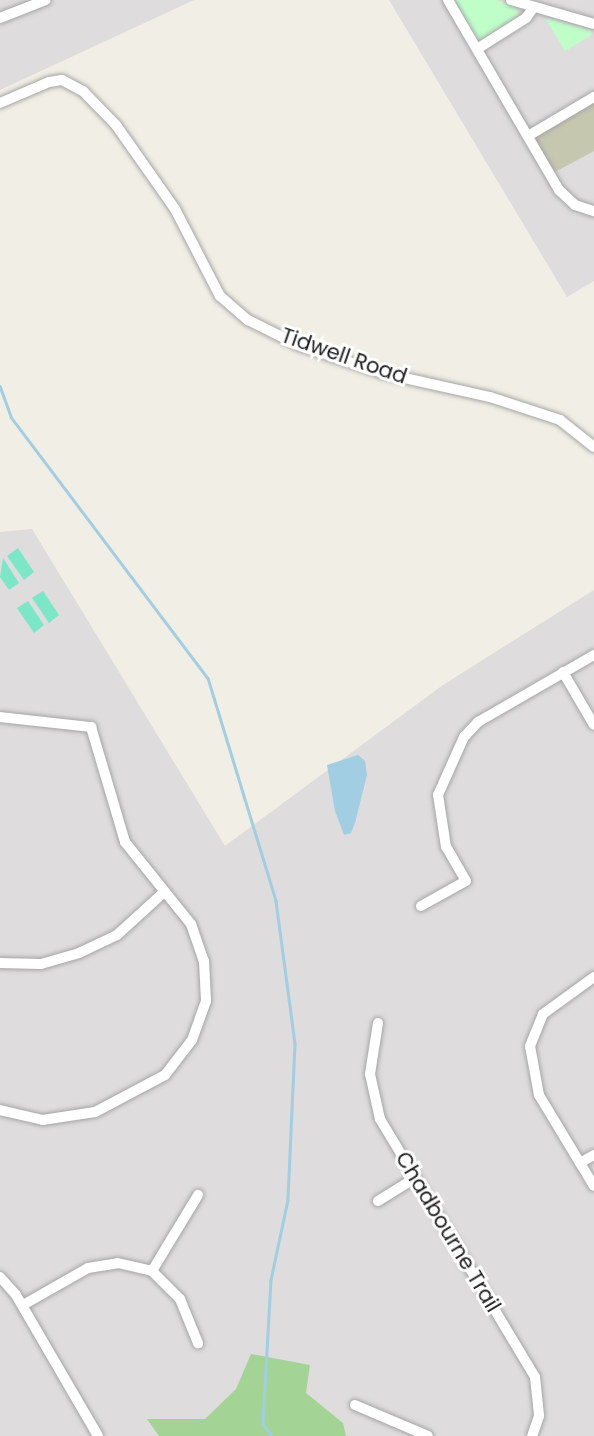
<!DOCTYPE html>
<html>
<head>
<meta charset="utf-8">
<style>
  body { margin:0 }
  #map { position:relative; width:594px; height:1436px; overflow:hidden; background:#f1eee5; font-family:Poppins,sans-serif }
  div>[style] { position:absolute }
  [style*='--x'] { left:calc(var(--x)*1px); top:calc(var(--y)*1px); width:calc(var(--w)*1px); rotate:calc(var(--a)*1deg) }
  .residential>* { inset:0; background:#dedcdc }
  .construction>* { inset:0; background:#c5c7af }
  .forest>* { inset:0; background:#a3d496 }
  .park>* { inset:0; background:#bffec9 }
  .pitch>* { inset:0; background:#7ce7c7 }
  .water>* { inset:0; background:#a1cee3 }
  .stream>* { height:2.5px; margin:-1.25px; padding:0 1.25px; transform-origin:1.25px; border-radius:1.25px; background:#a1cee3 }
  .roads { filter:drop-shadow(0 0 2px #a6a6a6) drop-shadow(0 0 2px #a6a6a6) }
  .street>* { height:10px; margin:-5px; padding:0 5px; transform-origin:5px; border-radius:5px; background:#fff }
  span { translate:-50% -50%; white-space:nowrap; text-align:center; line-height:1.15; -webkit-text-stroke:6px #fff; paint-order:stroke }
  .street-label { font-size:21px; color:#1f1f1f }
</style>
</head>
<body>
<div id="map">
  <div class="residential">
    <div style="clip-path:polygon(0 0,194px 0,0 90px)"></div>
    <div style="clip-path:polygon(389px 0,594px 0,594px 281px,567px 297px)"></div>
    <div style="clip-path:polygon(32px 529px,225px 846px,443px 685px,594px 590px,594px 1436px,0 1436px,0 532px)"></div>
  </div>
  <div class="construction">
    <div style="clip-path:polygon(594px 100px,594px 151px,553px 173px,535px 143px,537px 135px)"></div>
  </div>
  <div class="forest">
    <div style="clip-path:polygon(251px 1354px,310px 1365px,306px 1393px,343px 1423px,346px 1436px,159px 1436px,147px 1419px,205px 1419px,236px 1389px)"></div>
  </div>
  <div class="park">
    <div style="clip-path:polygon(450px 0,496px 0,516px 6px,518px 17px,482px 42px,475px 41px)"></div>
    <div style="clip-path:polygon(545px 18px,591px 30px,592px 35px,565px 51px)"></div>
  </div>
  <div class="pitch">
    <div style="clip-path:polygon(18px 548px,34px 572px,24px 580px,7px 556px)"></div>
    <div style="clip-path:polygon(3px 558px,19px 583px,9px 590px,0 577px)"></div>
    <div style="clip-path:polygon(43px 591px,59px 615px,49px 623px,32px 598px)"></div>
    <div style="clip-path:polygon(28px 601px,44px 625px,34px 633px,17px 608px)"></div>
  </div>
  <div class="water">
    <div style="clip-path:polygon(358px 755px,365px 761px,367px 775px,355px 823px,351px 833px,344px 835px,335px 811px,327px 765px)"></div>
  </div>
  <div class="stream">
    <div style="--x:0;--y:386;--w:33;--a:70"></div>
    <div style="--x:11;--y:417;--w:327;--a:53"></div>
    <div style="--x:208;--y:678;--w:233;--a:73"></div>
    <div style="--x:276;--y:901;--w:144;--a:82.4"></div>
    <div style="--x:295;--y:1044;--w:156;--a:92.6"></div>
    <div style="--x:288;--y:1200;--w:82;--a:102"></div>
    <div style="--x:271;--y:1280;--w:144;--a:93.2"></div>
    <div style="--x:263;--y:1424;--w:15;--a:53"></div>
  </div>
  <div class="roads">
    <div class="street">
      <div style="--x:448;--y:0;--w:220;--a:59.7"></div>
      <div style="--x:559;--y:190;--w:22;--a:43"></div>
      <div style="--x:575;--y:205;--w:20;--a:18"></div>
      <div style="--x:511;--y:0;--w:86;--a:16.1"></div>
      <div style="--x:0;--y:18;--w:49;--a:-21.4"></div>
      <div style="--x:477;--y:49;--w:58;--a:-32.3"></div>
      <div style="--x:526;--y:18;--w:14;--a:-54"></div>
      <div style="--x:0;--y:103;--w:53;--a:-23.2"></div>
      <div style="--x:49;--y:82;--w:13;--a:-9"></div>
      <div style="--x:62;--y:80;--w:24;--a:28"></div>
      <div style="--x:83;--y:91;--w:47;--a:45.9"></div>
      <div style="--x:116;--y:125;--w:103;--a:54.9"></div>
      <div style="--x:175;--y:209;--w:98;--a:62.7"></div>
      <div style="--x:220;--y:296;--w:37;--a:41"></div>
      <div style="--x:248;--y:320;--w:56;--a:26.6"></div>
      <div style="--x:298;--y:345;--w:89;--a:18.4"></div>
      <div style="--x:382;--y:373;--w:111;--a:12.5"></div>
      <div style="--x:490;--y:397;--w:74;--a:18.2"></div>
      <div style="--x:560;--y:420;--w:43;--a:38.5"></div>
      <div style="--x:528;--y:136;--w:77;--a:-30.6"></div>
      <div style="--x:563;--y:672;--w:61;--a:59.7"></div>
      <div style="--x:0;--y:717;--w:92;--a:6.3"></div>
      <div style="--x:91;--y:727;--w:120;--a:73.5"></div>
      <div style="--x:125;--y:842;--w:105;--a:51.2"></div>
      <div style="--x:191;--y:924;--w:39;--a:71"></div>
      <div style="--x:204;--y:961;--w:40;--a:87.1"></div>
      <div style="--x:206;--y:1001;--w:41;--a:109.7"></div>
      <div style="--x:192;--y:1040;--w:44;--a:127.6"></div>
      <div style="--x:165;--y:1075;--w:79;--a:152.1"></div>
      <div style="--x:95;--y:1112;--w:53;--a:171.3"></div>
      <div style="--x:43;--y:1120;--w:44;--a:-166.9"></div>
      <div style="--x:421;--y:906;--w:51;--a:-29.1"></div>
      <div style="--x:466;--y:881;--w:39;--a:-120"></div>
      <div style="--x:446;--y:847;--w:53;--a:-98.7"></div>
      <div style="--x:438;--y:795;--w:64;--a:-65.9"></div>
      <div style="--x:464;--y:737;--w:21;--a:-47"></div>
      <div style="--x:478;--y:722;--w:134;--a:-30"></div>
      <div style="--x:0;--y:963;--w:41;--a:1.4"></div>
      <div style="--x:41;--y:964;--w:40;--a:-16"></div>
      <div style="--x:79;--y:953;--w:42;--a:-25.3"></div>
      <div style="--x:117;--y:935;--w:62;--a:-42.4"></div>
      <div style="--x:594;--y:977;--w:63;--a:144"></div>
      <div style="--x:543;--y:1014;--w:35;--a:112"></div>
      <div style="--x:530;--y:1046;--w:50;--a:79.6"></div>
      <div style="--x:539;--y:1095;--w:106;--a:58.9"></div>
      <div style="--x:378;--y:1023;--w:52;--a:98.9"></div>
      <div style="--x:370;--y:1074;--w:46;--a:77.5"></div>
      <div style="--x:380;--y:1119;--w:301;--a:59"></div>
      <div style="--x:535;--y:1377;--w:39;--a:84"></div>
      <div style="--x:539;--y:1416;--w:21;--a:109"></div>
      <div style="--x:580;--y:1163;--w:16;--a:-30"></div>
      <div style="--x:378;--y:1201;--w:44;--a:-31.9"></div>
      <div style="--x:152;--y:1271;--w:89;--a:-58.8"></div>
      <div style="--x:0;--y:1277;--w:24;--a:48"></div>
      <div style="--x:16;--y:1295;--w:163;--a:59.8"></div>
      <div style="--x:23;--y:1305;--w:75;--a:-29.6"></div>
      <div style="--x:88;--y:1268;--w:30;--a:-9"></div>
      <div style="--x:118;--y:1263;--w:35;--a:13"></div>
      <div style="--x:152;--y:1271;--w:40;--a:45"></div>
      <div style="--x:180;--y:1299;--w:48;--a:67.8"></div>
      <div style="--x:355;--y:1405;--w:79;--a:23"></div>
    </div>
  </div>
  <div class="street-label">
    <span style="left:344px;top:356px;rotate:19deg">Tidwell Road</span>
    <span style="left:448px;top:1232px;rotate:59deg">Chadbourne Trail</span>
  </div>
</div>
</body>
</html>
